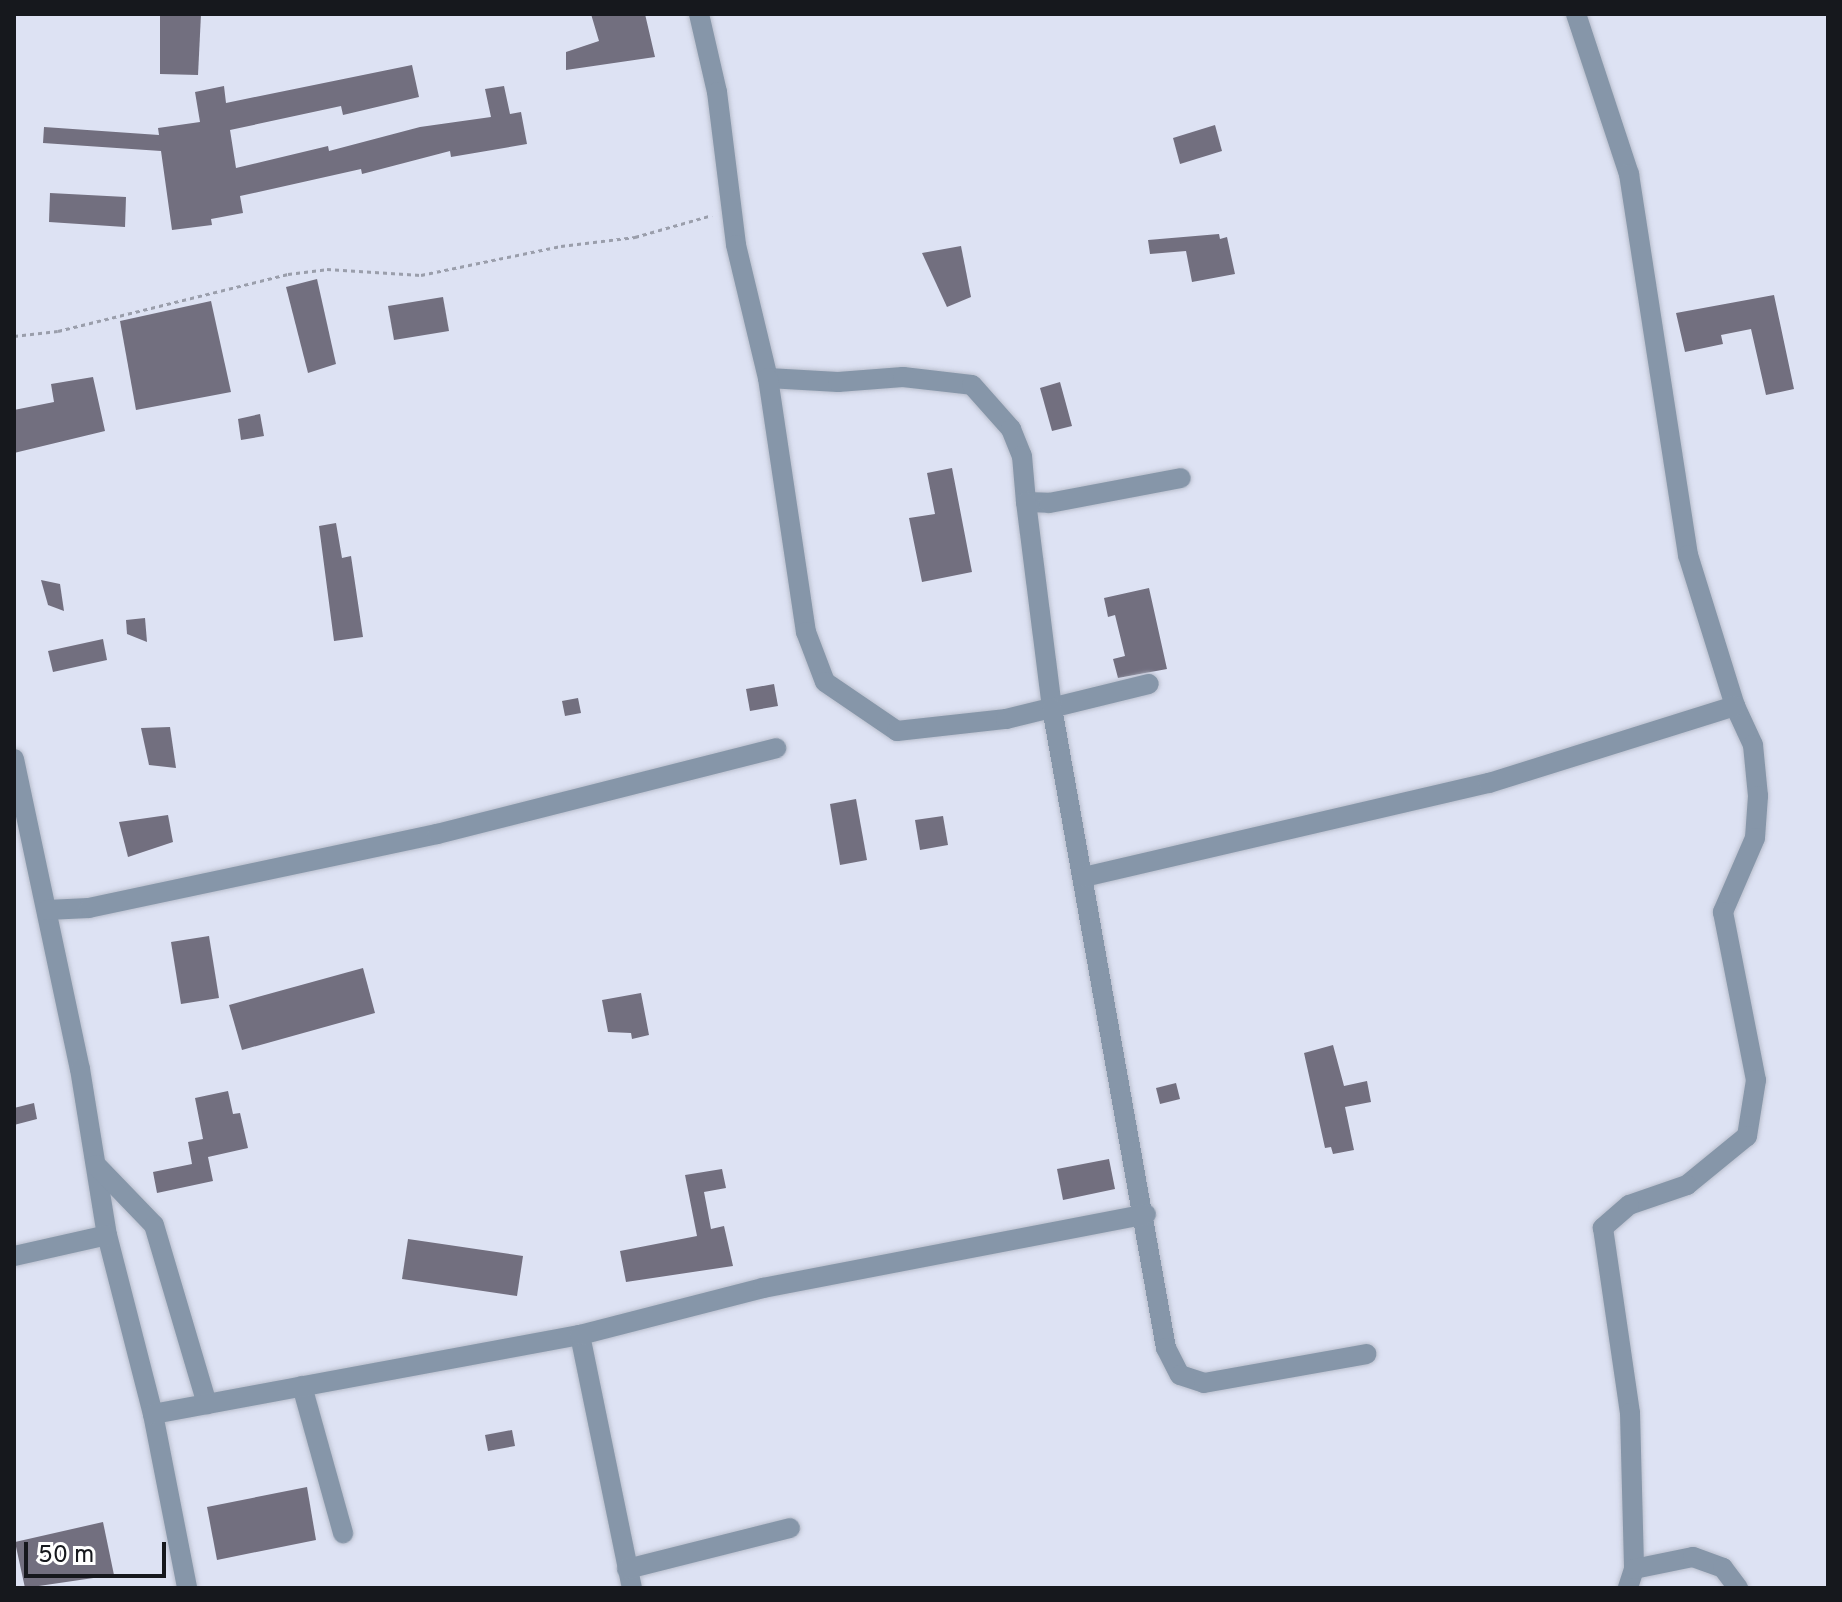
<!DOCTYPE html>
<html>
<head>
<meta charset="utf-8">
<style>
  body { margin:0 }
  #map { position:relative; width:1842px; height:1602px; overflow:hidden; background:#dde2f3; font-family:Overpass,sans-serif }
  div>[style] { position:absolute }
  [style*='--x'] { left:calc(var(--x)*1px); top:calc(var(--y)*1px); width:calc(var(--w)*1px); rotate:calc(var(--a)*1deg) }
  .building>* { inset:0; background:#726f7f }
  .path>* { height:3px; margin-top:-1.5px; transform-origin:0; background:repeating-linear-gradient(90deg,#9a9eab 0 4px,transparent 0 8px) }
  .roads { filter:drop-shadow(0 0 2px #b9becc) drop-shadow(0 0 2px #b9becc) }
  .minor>* { height:20px; margin:-10px; padding:0 10px; transform-origin:10px; border-radius:10px; background:#8696a9 }
  span { translate:-50% -50%; white-space:nowrap; text-align:center; line-height:1.15; -webkit-text-stroke:8px #fff; paint-order:stroke }
  .frame { position:absolute; inset:0; border:16px solid #16181d; pointer-events:none }
  .scale { position:absolute; left:24px; top:1542px; width:142px; height:36px; box-sizing:border-box; border:4px solid #16181d; border-top:0; padding-left:10px; font-size:24px; line-height:28px; white-space:nowrap; color:#16181d; -webkit-text-stroke:6px #fff; paint-order:stroke }
</style>
</head>
<body>
<div id="map">
  <div class="building">
    <div style="clip-path:polygon(160px 14px,201px 14px,198px 75px,160px 74px)"></div>
    <div style="clip-path:polygon(591px 14px,645px 14px,655px 57px,566px 70px,566px 52px,599px 41px)"></div>
    <div style="clip-path:polygon(412px 65px,419px 97px,343px 115px,341px 106px,230px 130px,236px 168px,328px 146px,329px 151px,420px 127px,491px 117px,485px 89px,504px 86px,510px 114px,521px 112px,527px 144px,451px 157px,450px 151px,362px 174px,361px 169px,240px 196px,243px 213px,211px 219px,212px 225px,172px 230px,161px 151px,43px 143px,44px 127px,159px 135px,158px 128px,200px 122px,195px 92px,224px 86px,226px 103px)"></div>
    <div style="clip-path:polygon(1215px 125px,1222px 151px,1180px 164px,1173px 138px)"></div>
    <div style="clip-path:polygon(50px 193px,126px 197px,125px 227px,49px 222px)"></div>
    <div style="clip-path:polygon(1219px 234px,1220px 239px,1227px 237px,1235px 274px,1192px 282px,1186px 251px,1150px 254px,1148px 240px)"></div>
    <div style="clip-path:polygon(961px 246px,971px 297px,947px 307px,922px 253px)"></div>
    <div style="clip-path:polygon(317px 279px,336px 364px,308px 373px,286px 287px)"></div>
    <div style="clip-path:polygon(1774px 295px,1794px 389px,1766px 395px,1751px 329px,1721px 335px,1723px 344px,1685px 352px,1676px 313px)"></div>
    <div style="clip-path:polygon(443px 297px,449px 331px,394px 340px,388px 306px)"></div>
    <div style="clip-path:polygon(211px 301px,231px 392px,136px 410px,120px 321px)"></div>
    <div style="clip-path:polygon(93px 377px,105px 431px,14px 453px,14px 410px,54px 402px,51px 384px)"></div>
    <div style="clip-path:polygon(1060px 382px,1072px 426px,1052px 431px,1040px 388px)"></div>
    <div style="clip-path:polygon(260px 414px,264px 436px,241px 440px,238px 419px)"></div>
    <div style="clip-path:polygon(952px 468px,972px 572px,922px 582px,909px 518px,935px 514px,927px 473px)"></div>
    <div style="clip-path:polygon(336px 523px,342px 558px,351px 556px,363px 637px,334px 641px,319px 526px)"></div>
    <div style="clip-path:polygon(41px 580px,60px 584px,64px 611px,48px 605px)"></div>
    <div style="clip-path:polygon(1149px 588px,1167px 669px,1118px 678px,1113px 659px,1125px 656px,1115px 615px,1108px 617px,1104px 598px)"></div>
    <div style="clip-path:polygon(145px 618px,147px 642px,127px 634px,126px 620px)"></div>
    <div style="clip-path:polygon(103px 639px,107px 660px,53px 672px,48px 651px)"></div>
    <div style="clip-path:polygon(774px 684px,778px 706px,750px 711px,746px 689px)"></div>
    <div style="clip-path:polygon(578px 698px,581px 713px,565px 716px,562px 701px)"></div>
    <div style="clip-path:polygon(170px 727px,176px 768px,149px 765px,141px 728px)"></div>
    <div style="clip-path:polygon(856px 799px,867px 860px,840px 865px,830px 804px)"></div>
    <div style="clip-path:polygon(168px 815px,173px 842px,128px 857px,119px 822px)"></div>
    <div style="clip-path:polygon(943px 816px,948px 845px,920px 850px,915px 820px)"></div>
    <div style="clip-path:polygon(209px 936px,219px 998px,181px 1004px,171px 942px)"></div>
    <div style="clip-path:polygon(363px 968px,375px 1013px,242px 1050px,229px 1005px)"></div>
    <div style="clip-path:polygon(641px 993px,649px 1035px,632px 1039px,631px 1033px,608px 1032px,602px 1000px)"></div>
    <div style="clip-path:polygon(1333px 1045px,1344px 1086px,1367px 1081px,1371px 1102px,1345px 1107px,1354px 1150px,1333px 1154px,1331px 1147px,1325px 1148px,1304px 1053px)"></div>
    <div style="clip-path:polygon(1176px 1083px,1180px 1099px,1160px 1104px,1156px 1088px)"></div>
    <div style="clip-path:polygon(228px 1091px,233px 1114px,240px 1113px,248px 1148px,208px 1157px,213px 1181px,157px 1193px,153px 1172px,192px 1164px,188px 1142px,203px 1139px,195px 1098px)"></div>
    <div style="clip-path:polygon(34px 1103px,37px 1119px,14px 1125px,14px 1108px)"></div>
    <div style="clip-path:polygon(1109px 1159px,1115px 1189px,1063px 1200px,1057px 1169px)"></div>
    <div style="clip-path:polygon(722px 1169px,726px 1188px,704px 1192px,711px 1229px,724px 1226px,733px 1266px,626px 1282px,620px 1251px,697px 1236px,685px 1175px)"></div>
    <div style="clip-path:polygon(408px 1239px,523px 1256px,517px 1296px,402px 1279px)"></div>
    <div style="clip-path:polygon(512px 1430px,515px 1446px,488px 1451px,485px 1435px)"></div>
    <div style="clip-path:polygon(307px 1487px,316px 1540px,217px 1560px,207px 1507px)"></div>
    <div style="clip-path:polygon(103px 1522px,114px 1575px,25px 1588px,15px 1542px)"></div>
  </div>
  <div class="path">
    <div style="--x:14;--y:336;--w:44;--a:-6.5"></div>
    <div style="--x:58;--y:331;--w:237;--a:-13.9"></div>
    <div style="--x:288;--y:274;--w:39;--a:-7"></div>
    <div style="--x:327;--y:269;--w:94;--a:3.7"></div>
    <div style="--x:421;--y:275;--w:143;--a:-11.7"></div>
    <div style="--x:561;--y:246;--w:75;--a:-6.9"></div>
    <div style="--x:635;--y:237;--w:80;--a:-15.9"></div>
  </div>
  <div class="roads">
    <div class="minor">
      <div style="--x:699;--y:14;--w:80;--a:77"></div>
      <div style="--x:717;--y:92;--w:154;--a:82.9"></div>
      <div style="--x:736;--y:245;--w:137;--a:76.5"></div>
      <div style="--x:768;--y:378;--w:70;--a:3.3"></div>
      <div style="--x:838;--y:382;--w:65;--a:-4.4"></div>
      <div style="--x:903;--y:377;--w:69;--a:6.6"></div>
      <div style="--x:972;--y:385;--w:59;--a:48.4"></div>
      <div style="--x:1011;--y:429;--w:29;--a:68"></div>
      <div style="--x:1022;--y:456;--w:46;--a:85"></div>
      <div style="--x:1026;--y:502;--w:23;--a:2"></div>
      <div style="--x:1049;--y:503;--w:134;--a:-10.7"></div>
      <div style="--x:1576;--y:14;--w:169;--a:71.7"></div>
      <div style="--x:1629;--y:174;--w:386;--a:81.2"></div>
      <div style="--x:1688;--y:555;--w:158;--a:72.7"></div>
      <div style="--x:1735;--y:706;--w:43;--a:65.2"></div>
      <div style="--x:1753;--y:745;--w:51;--a:84.4"></div>
      <div style="--x:1758;--y:796;--w:42;--a:94.1"></div>
      <div style="--x:1755;--y:838;--w:81;--a:113.4"></div>
      <div style="--x:1723;--y:912;--w:171;--a:78.9"></div>
      <div style="--x:1756;--y:1080;--w:57;--a:99.1"></div>
      <div style="--x:1747;--y:1136;--w:77;--a:140.8"></div>
      <div style="--x:1687;--y:1185;--w:61;--a:161"></div>
      <div style="--x:1629;--y:1205;--w:35;--a:139"></div>
      <div style="--x:1603;--y:1228;--w:187;--a:81.7"></div>
      <div style="--x:1630;--y:1413;--w:156;--a:88.5"></div>
      <div style="--x:1634;--y:1569;--w:20;--a:108"></div>
      <div style="--x:768;--y:378;--w:257;--a:81.5"></div>
      <div style="--x:806;--y:632;--w:53;--a:69.2"></div>
      <div style="--x:825;--y:682;--w:87;--a:34.2"></div>
      <div style="--x:897;--y:731;--w:110;--a:-6.3"></div>
      <div style="--x:1006;--y:719;--w:147;--a:-13.8"></div>
      <div style="--x:1026;--y:502;--w:208;--a:82.8"></div>
      <div style="--x:1052;--y:708;--w:650;--a:79.9"></div>
      <div style="--x:1166;--y:1348;--w:30;--a:63"></div>
      <div style="--x:1180;--y:1375;--w:25;--a:18"></div>
      <div style="--x:1204;--y:1383;--w:165;--a:-10.1"></div>
      <div style="--x:14;--y:759;--w:317;--a:78"></div>
      <div style="--x:80;--y:1069;--w:168;--a:80.8"></div>
      <div style="--x:107;--y:1235;--w:185;--a:75.6"></div>
      <div style="--x:153;--y:1414;--w:177;--a:78.9"></div>
      <div style="--x:1084;--y:877;--w:416;--a:-13.1"></div>
      <div style="--x:1489;--y:783;--w:258;--a:-17.4"></div>
      <div style="--x:47;--y:910;--w:42;--a:-2.7"></div>
      <div style="--x:89;--y:908;--w:356;--a:-12"></div>
      <div style="--x:437;--y:834;--w:350;--a:-14.2"></div>
      <div style="--x:96;--y:1165;--w:83;--a:46"></div>
      <div style="--x:154;--y:1225;--w:187;--a:73.5"></div>
      <div style="--x:14;--y:1256;--w:95;--a:-12.7"></div>
      <div style="--x:580;--y:1335;--w:258;--a:78.4"></div>
      <div style="--x:302;--y:1386;--w:153;--a:74.4"></div>
      <div style="--x:153;--y:1414;--w:434;--a:-10.5"></div>
      <div style="--x:580;--y:1335;--w:189;--a:-14.4"></div>
      <div style="--x:763;--y:1288;--w:390;--a:-10.9"></div>
      <div style="--x:627;--y:1569;--w:168;--a:-14.1"></div>
      <div style="--x:1634;--y:1569;--w:60;--a:-11.5"></div>
      <div style="--x:1693;--y:1557;--w:32;--a:20"></div>
      <div style="--x:1723;--y:1568;--w:25;--a:53"></div>
    </div>
  </div>
  <div class="frame"></div>
  <div class="scale">50 m</div>
</div>
</body>
</html>
